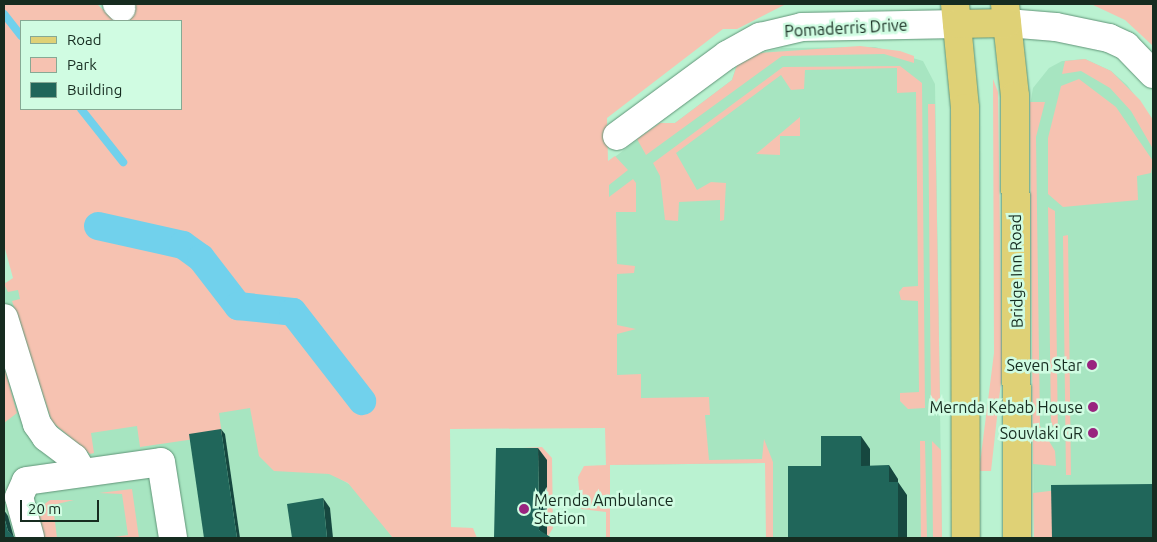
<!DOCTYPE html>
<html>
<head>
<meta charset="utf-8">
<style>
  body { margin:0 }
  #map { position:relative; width:1157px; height:542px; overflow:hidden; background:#baf2d1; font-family:Ubuntu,sans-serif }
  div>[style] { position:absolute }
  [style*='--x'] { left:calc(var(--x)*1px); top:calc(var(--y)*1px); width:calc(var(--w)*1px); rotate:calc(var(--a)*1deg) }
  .built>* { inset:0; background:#a7e5c1 }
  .green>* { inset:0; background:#f6c2b1 }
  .stream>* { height:8px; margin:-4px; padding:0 4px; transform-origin:4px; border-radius:4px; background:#71d1ec }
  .canal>* { height:28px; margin:-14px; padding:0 14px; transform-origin:14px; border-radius:14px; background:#71d1ec }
  .roads { filter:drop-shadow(0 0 1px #609477) drop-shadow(0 0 1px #609477) }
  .minor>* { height:28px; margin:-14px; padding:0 14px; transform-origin:14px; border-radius:14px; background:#fff }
  .major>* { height:28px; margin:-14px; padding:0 14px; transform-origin:14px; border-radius:14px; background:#dfd176 }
  .shaded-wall>* { inset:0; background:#16473f }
  .building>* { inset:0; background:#20665a }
  .dots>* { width:14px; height:14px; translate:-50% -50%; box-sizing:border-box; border:2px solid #d0fce2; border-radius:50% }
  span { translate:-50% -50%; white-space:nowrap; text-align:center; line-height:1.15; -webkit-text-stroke:5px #d0fce2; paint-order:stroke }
  .street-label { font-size:16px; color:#162c20 }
  .poi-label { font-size:16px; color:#162c20 }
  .right { translate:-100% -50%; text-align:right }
  .left { translate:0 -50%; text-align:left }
  .frame { position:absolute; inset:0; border:5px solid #162c20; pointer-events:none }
  .legend { position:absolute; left:20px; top:20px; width:162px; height:90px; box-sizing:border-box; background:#d0fce2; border:1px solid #86a994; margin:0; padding:6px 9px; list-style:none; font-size:15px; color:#162c20 }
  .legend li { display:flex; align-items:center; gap:10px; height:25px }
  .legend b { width:25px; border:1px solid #86a994 }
  .scale { position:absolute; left:20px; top:500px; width:79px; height:22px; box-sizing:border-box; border:2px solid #162c20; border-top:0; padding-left:6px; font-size:15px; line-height:18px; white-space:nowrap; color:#162c20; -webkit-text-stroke:4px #d0fce2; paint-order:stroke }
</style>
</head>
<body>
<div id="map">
  <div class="built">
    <div style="clip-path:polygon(875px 47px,923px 61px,935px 84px,942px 538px,766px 538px,766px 463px,615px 465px,596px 171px,660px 123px,675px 123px,732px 80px,736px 67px,760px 53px,782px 48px)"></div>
    <div style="clip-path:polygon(1085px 59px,1111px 71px,1127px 85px,1153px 120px,1153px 538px,1034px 538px,1030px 105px,1033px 88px,1049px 68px,1062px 61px)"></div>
    <div style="clip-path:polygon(4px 282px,296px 398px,339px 478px,357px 489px,393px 538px,4px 538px)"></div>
  </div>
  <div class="green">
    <div style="clip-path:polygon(4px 4px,97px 4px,115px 21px,21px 21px,21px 109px,181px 109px,181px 21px,119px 21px,137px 4px,786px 4px,737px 29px,723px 29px,607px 118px,608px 161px,615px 156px,628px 170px,609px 185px,609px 197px,633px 179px,636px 183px,636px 212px,616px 212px,617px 264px,635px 266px,634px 273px,617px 274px,617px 325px,636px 329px,617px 334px,617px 375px,641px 374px,641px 398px,709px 397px,710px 415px,705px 415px,709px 460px,762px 459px,764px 439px,773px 462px,773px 538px,766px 538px,765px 463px,610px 465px,610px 538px,606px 538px,606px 512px,581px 509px,578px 477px,584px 466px,606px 465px,605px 428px,450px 429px,451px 527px,473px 528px,477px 538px,393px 538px,348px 483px,329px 474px,274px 471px,259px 456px,250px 408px,219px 413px,222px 435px,140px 447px,137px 426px,91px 433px,94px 453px,90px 454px,52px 422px,12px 301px,20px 299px,18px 290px,8px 292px,4px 284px,13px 278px,4px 245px)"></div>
    <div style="clip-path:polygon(1091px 4px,1153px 4px,1153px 46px,1125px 20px)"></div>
    <div style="clip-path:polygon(860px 46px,900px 51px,914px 56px,914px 63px,884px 54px,782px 56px,646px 155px,637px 139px,660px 123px,675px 123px,732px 80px,737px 65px,760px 53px)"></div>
    <div style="clip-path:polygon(1085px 59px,1111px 71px,1140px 100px,1153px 120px,1153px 149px,1131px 111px,1110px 88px,1081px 71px,1062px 74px,1065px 61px)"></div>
    <div style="clip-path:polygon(900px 66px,922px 83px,925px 408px,908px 409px,900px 401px,900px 393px,919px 392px,918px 301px,901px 300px,899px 292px,903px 287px,918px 286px,917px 185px,916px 92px,897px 93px,897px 68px,805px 70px,804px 89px,791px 90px,781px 75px,676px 153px,697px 190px,711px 182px,726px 183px,724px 220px,720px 221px,720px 200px,679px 202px,678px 221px,665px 220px,660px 176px,653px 163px,783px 67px)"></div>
    <div style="clip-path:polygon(993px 79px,998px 92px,1002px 373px,991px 471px,979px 471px,994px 353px)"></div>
    <div style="clip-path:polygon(1079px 79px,1116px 107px,1153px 161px,1151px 173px,1137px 176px,1138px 200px,1063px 207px,1048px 194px,1048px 138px,1061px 86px)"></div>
    <div style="clip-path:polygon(1030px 102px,1045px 102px,1036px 137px,1040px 426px,1055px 451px,1056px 466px,1033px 464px)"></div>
    <div style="clip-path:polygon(928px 104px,935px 104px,940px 398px,931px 408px)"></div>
    <div style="clip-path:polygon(800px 117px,800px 136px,780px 136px,780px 155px,756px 154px)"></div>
    <div style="clip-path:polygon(1048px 207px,1055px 211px,1058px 440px,1051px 421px)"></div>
    <div style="clip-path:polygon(1068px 235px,1071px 475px,1066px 475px,1063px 236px)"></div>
    <div style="clip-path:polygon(4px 366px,17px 413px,4px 423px)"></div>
    <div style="clip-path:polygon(920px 441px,925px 441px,927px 538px,921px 538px)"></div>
    <div style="clip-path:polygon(932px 441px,941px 450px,942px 538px,933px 538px)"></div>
    <div style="clip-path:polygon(542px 447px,552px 458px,553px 528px,547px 538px,547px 460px,501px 449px)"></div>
    <div style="clip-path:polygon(132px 489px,139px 538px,107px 538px,128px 535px,122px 494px,99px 493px)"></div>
    <div style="clip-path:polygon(1058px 490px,1058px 538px,1034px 538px,1033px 493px)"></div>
    <div style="clip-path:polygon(50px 500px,74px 500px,53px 505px,57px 538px,38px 538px,35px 511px)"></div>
  </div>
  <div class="stream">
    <div style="--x:4;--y:14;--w:28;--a:52"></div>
    <div style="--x:81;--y:109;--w:68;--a:51.6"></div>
  </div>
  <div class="canal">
    <div style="--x:98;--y:226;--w:87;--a:12.6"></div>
    <div style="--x:183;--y:245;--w:22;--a:36"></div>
    <div style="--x:201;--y:258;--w:61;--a:52.4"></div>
    <div style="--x:238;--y:306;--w:55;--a:6.2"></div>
    <div style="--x:293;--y:312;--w:113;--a:52.2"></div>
  </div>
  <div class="roads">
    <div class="minor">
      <div style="--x:117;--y:4;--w:6;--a:45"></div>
      <div style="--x:1007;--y:23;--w:49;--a:4.7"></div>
      <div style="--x:1056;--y:27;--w:54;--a:11.7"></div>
      <div style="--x:1109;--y:38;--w:19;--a:25"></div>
      <div style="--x:1126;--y:46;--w:39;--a:46"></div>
      <div style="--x:617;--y:136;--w:137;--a:-36.4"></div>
      <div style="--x:727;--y:55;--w:38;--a:-29"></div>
      <div style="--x:760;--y:37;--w:43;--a:-13.4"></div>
      <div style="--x:802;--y:27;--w:155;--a:-1.1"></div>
      <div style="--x:4;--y:318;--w:111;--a:72.7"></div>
      <div style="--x:37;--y:424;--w:16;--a:55"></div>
      <div style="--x:46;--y:437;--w:35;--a:37"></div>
      <div style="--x:74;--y:458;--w:17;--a:59"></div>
      <div style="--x:30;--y:537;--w:41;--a:-105.4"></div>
      <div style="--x:19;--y:497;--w:17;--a:-66"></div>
      <div style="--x:26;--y:481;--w:136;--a:-8"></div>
      <div style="--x:161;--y:462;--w:77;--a:81"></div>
    </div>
    <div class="major">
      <div style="--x:955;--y:4;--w:104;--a:84.5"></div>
      <div style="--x:965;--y:108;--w:430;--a:89.9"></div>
      <div style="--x:1005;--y:4;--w:93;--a:83.8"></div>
      <div style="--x:1015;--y:96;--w:442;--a:89.7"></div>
      <div style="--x:957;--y:24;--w:50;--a:-1.1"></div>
    </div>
  </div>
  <div class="shaded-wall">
    <div style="clip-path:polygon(221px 429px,225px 434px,240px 538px,237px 538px)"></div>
    <div style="clip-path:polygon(861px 436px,870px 449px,870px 479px,861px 466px)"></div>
    <div style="clip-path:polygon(538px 448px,547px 460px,547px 538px,539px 530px)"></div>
    <div style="clip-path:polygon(889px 465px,898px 479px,898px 482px,907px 495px,907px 538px,898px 538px,889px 482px)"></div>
    <div style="clip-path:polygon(323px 498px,330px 508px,333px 538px,327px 538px)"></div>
    <div style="clip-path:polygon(4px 510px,8px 516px,14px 538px,8px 531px,4px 517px)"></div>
  </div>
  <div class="building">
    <div style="clip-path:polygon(221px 429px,237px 538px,204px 538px,189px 434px)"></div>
    <div style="clip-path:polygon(821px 436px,861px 436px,861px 466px,889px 465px,889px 482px,898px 482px,898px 538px,788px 538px,788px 466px,821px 466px)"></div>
    <div style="clip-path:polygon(496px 448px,538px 448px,539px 530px,552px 538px,494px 538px)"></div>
    <div style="clip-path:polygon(1153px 484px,1153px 538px,1052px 538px,1051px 485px)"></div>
    <div style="clip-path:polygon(323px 498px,327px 538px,292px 538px,287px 504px)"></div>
    <div style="clip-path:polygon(4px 517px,8px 531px,15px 538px,4px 538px)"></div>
  </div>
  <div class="dots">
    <div style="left:1092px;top:365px;background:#99247f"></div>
    <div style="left:1093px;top:407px;background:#99247f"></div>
    <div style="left:1093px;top:433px;background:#99247f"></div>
    <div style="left:524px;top:509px;background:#99247f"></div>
  </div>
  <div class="street-label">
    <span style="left:846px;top:28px;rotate:-3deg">Pomaderris Drive</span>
    <span style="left:1016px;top:271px;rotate:-91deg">Bridge Inn Road</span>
  </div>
  <div class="poi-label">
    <span class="right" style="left:1082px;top:365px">Seven Star</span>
    <span class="right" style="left:1083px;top:407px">Mernda Kebab House</span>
    <span class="right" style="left:1083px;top:433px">Souvlaki GR</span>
    <span class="left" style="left:534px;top:509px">Mernda Ambulance<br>Station</span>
  </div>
  <div class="frame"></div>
  <ul class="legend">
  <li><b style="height:6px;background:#dfd176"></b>Road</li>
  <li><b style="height:14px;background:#f6c2b1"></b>Park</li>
  <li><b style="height:14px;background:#20665a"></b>Building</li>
  </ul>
  <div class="scale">20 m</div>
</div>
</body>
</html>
